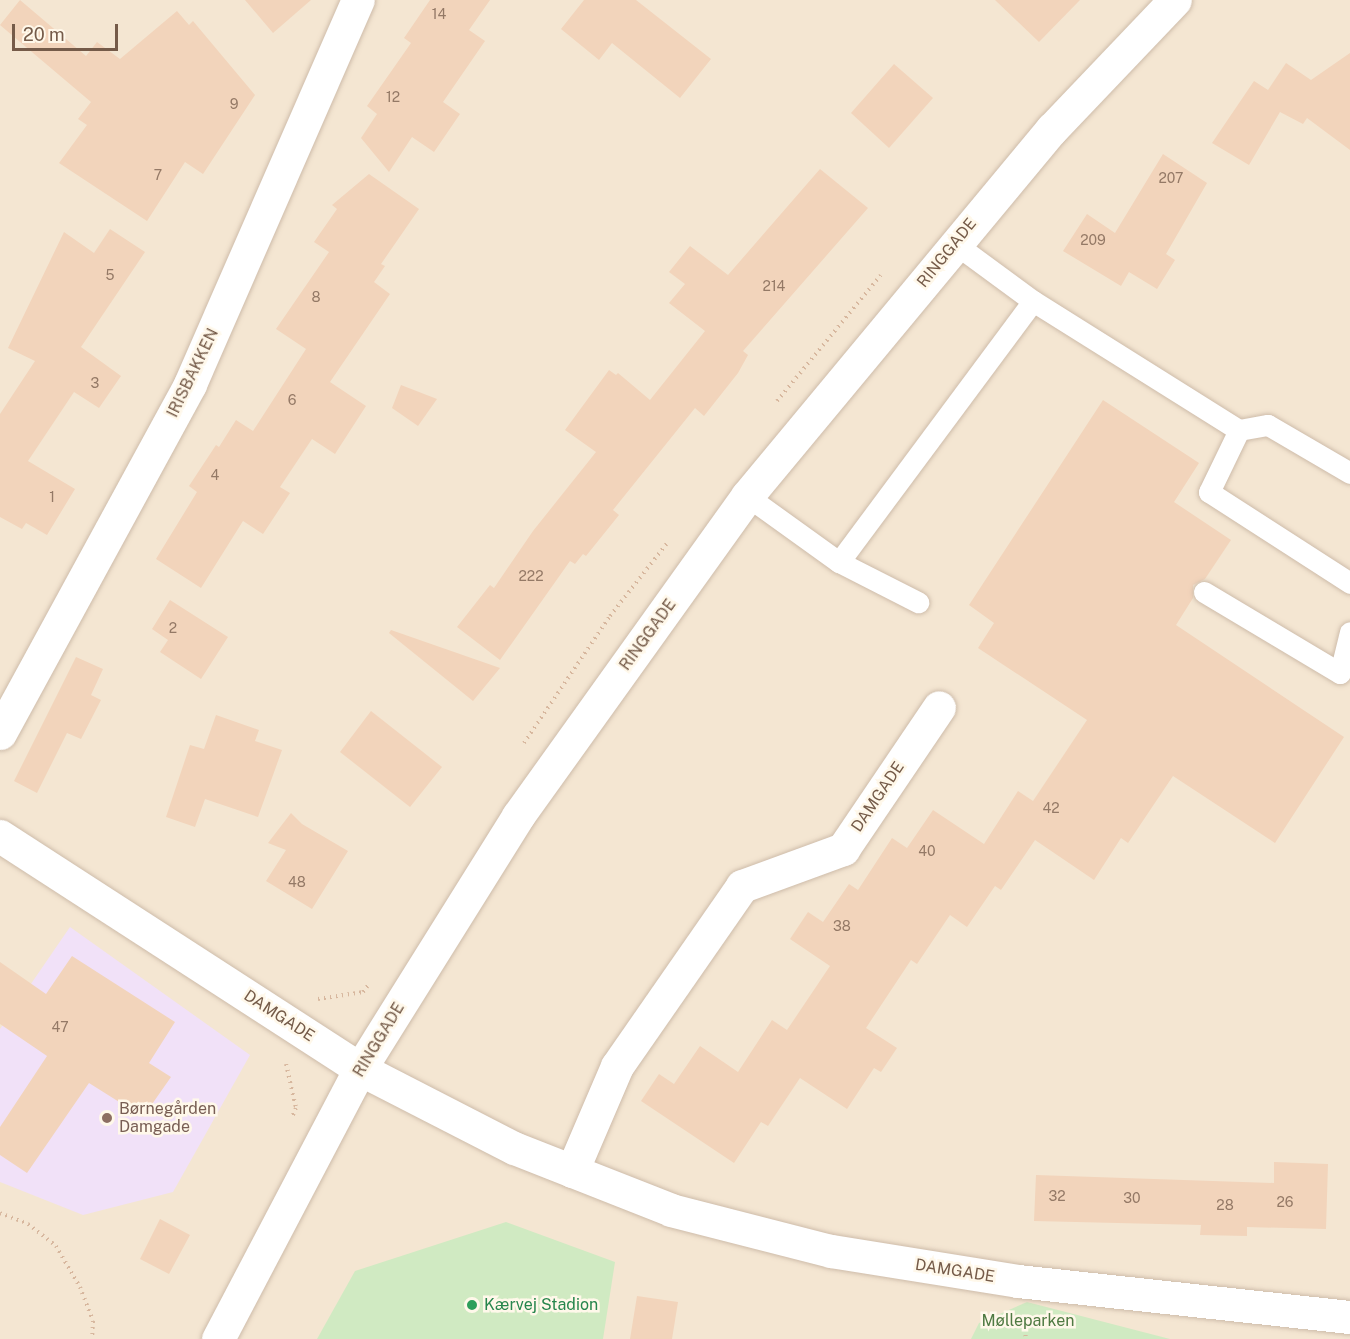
<!DOCTYPE html>
<html>
<head>
<meta charset="utf-8">
<style>
  body { margin:0 }
  #map { position:relative; width:1350px; height:1339px; overflow:hidden; background:#fcf4e4; font-family:"Public Sans",sans-serif }
  div>[style] { position:absolute }
  [style*='--x'] { left:calc(var(--x)*1px); top:calc(var(--y)*1px); width:calc(var(--w)*1px); rotate:calc(var(--a)*1deg) }
  .residential>* { inset:0; background:#f4e6d2 }
  .education>* { inset:0; background:#f1e1f8 }
  .green>* { inset:0; background:#d0eac2 }
  .building>* { inset:0; background:#f2d4bb }
  .path>* { height:4px; margin-top:-2px; transform-origin:0; background:repeating-linear-gradient(90deg,#d7b79e 0 1.5px,transparent 0 6px) }
  .roads { filter:drop-shadow(0 0 2px #cebcaa) drop-shadow(0 0 2px #cebcaa) }
  .lane>* { height:21px; margin:-10.5px; padding:0 10.5px; transform-origin:10.5px; border-radius:10.5px; background:#fff }
  .street>* { height:33px; margin:-16.5px; padding:0 16.5px; transform-origin:16.5px; border-radius:16.5px; background:#fff }
  .secondary>* { height:33px; margin:-16.5px; padding:0 16.5px; transform-origin:16.5px; border-radius:16.5px; background:#fff }
  .dots>* { width:16px; height:16px; translate:-50% -50%; box-sizing:border-box; border:3px solid #fff8ea; border-radius:50% }
  span { translate:-50% -50%; white-space:nowrap; text-align:center; line-height:1.15; -webkit-text-stroke:5px #fff8ea; paint-order:stroke }
  .number-label { font-size:14px; color:#947966 }
  .number-label span { -webkit-text-stroke-width:0 }
  .street-label { font-size:16px; color:#755b49 }
  .education-label { font-size:16px; color:#785e54 }
  .left { translate:0 -50%; text-align:left }
  .leisure-label { font-size:16px; color:#27864d }
  .park-label { font-size:16px; color:#4f7a42 }
  .scale { position:absolute; left:12px; top:24px; width:106px; height:27px; box-sizing:border-box; border:3px solid #755b49; border-top:0; padding-left:8px; font-size:18px; line-height:21px; white-space:nowrap; color:#755b49; -webkit-text-stroke:4px #fff8ea; paint-order:stroke }
</style>
</head>
<body>
<div id="map">
  <div class="residential">
    <div style="clip-path:polygon(0 0,1350px 0,1350px 1339px,0 1339px)"></div>
  </div>
  <div class="education">
    <div style="clip-path:polygon(70px 927px,250px 1055px,173px 1192px,83px 1215px,0 1182px,0 1029px)"></div>
  </div>
  <div class="green">
    <div style="clip-path:polygon(506px 1222px,615px 1262px,603px 1339px,317px 1339px,355px 1271px)"></div>
    <div style="clip-path:polygon(1027px 1302px,1170px 1339px,971px 1339px,979px 1323px)"></div>
  </div>
  <div class="building">
    <div style="clip-path:polygon(20px 0,86px 56px,97px 42px,120px 59px,177px 11px,189px 25px,193px 21px,255px 95px,203px 174px,185px 162px,147px 221px,59px 163px,87px 125px,78px 119px,91px 102px,0 25px)"></div>
    <div style="clip-path:polygon(245px 0,311px 0,273px 33px)"></div>
    <div style="clip-path:polygon(430px 0,490px 0,469px 30px,485px 41px,443px 102px,460px 114px,434px 152px,412px 137px,389px 172px,361px 138px,377px 114px,367px 106px,411px 43px,404px 38px)"></div>
    <div style="clip-path:polygon(584px 0,636px 0,711px 59px,680px 98px,612px 43px,599px 60px,561px 29px)"></div>
    <div style="clip-path:polygon(995px 0,1080px 0,1039px 42px)"></div>
    <div style="clip-path:polygon(1350px 53px,1350px 150px,1307px 118px,1303px 124px,1280px 112px,1249px 165px,1212px 143px,1254px 81px,1268px 90px,1286px 63px,1311px 80px)"></div>
    <div style="clip-path:polygon(894px 64px,933px 98px,889px 148px,851px 113px)"></div>
    <div style="clip-path:polygon(1163px 154px,1207px 183px,1166px 254px,1175px 260px,1157px 289px,1129px 272px,1121px 286px,1063px 251px,1087px 214px,1115px 233px)"></div>
    <div style="clip-path:polygon(820px 169px,868px 208px,743px 351px,748px 355px,738px 373px,704px 416px,695px 408px,613px 510px,619px 515px,586px 556px,583px 554px,575px 564px,570px 561px,500px 660px,457px 627px,490px 585px,494px 588px,533px 531px,596px 452px,565px 430px,609px 370px,616px 375px,618px 373px,650px 400px,705px 331px,669px 303px,685px 284px,669px 272px,690px 246px,728px 275px)"></div>
    <div style="clip-path:polygon(369px 174px,419px 209px,381px 264px,385px 266px,374px 282px,390px 294px,330px 382px,366px 406px,335px 454px,312px 439px,280px 487px,290px 493px,263px 534px,243px 521px,201px 588px,156px 559px,197px 492px,189px 486px,216px 445px,219px 447px,236px 420px,253px 431px,306px 349px,276px 329px,329px 252px,314px 242px,337px 209px,332px 205px)"></div>
    <div style="clip-path:polygon(110px 229px,145px 252px,81px 347px,121px 376px,99px 408px,74px 392px,28px 461px,75px 489px,47px 535px,26px 523px,22px 529px,0 517px,0 414px,35px 361px,8px 348px,64px 232px,94px 253px)"></div>
    <div style="clip-path:polygon(401px 385px,437px 399px,418px 426px,392px 408px)"></div>
    <div style="clip-path:polygon(1103px 400px,1199px 463px,1174px 502px,1231px 540px,1205px 579px,1193px 585px,1193px 598px,1176px 625px,1344px 737px,1275px 843px,1173px 776px,1128px 843px,1121px 838px,1094px 880px,1035px 840px,1001px 890px,995px 886px,967px 927px,950px 915px,917px 964px,911px 960px,866px 1028px,897px 1048px,881px 1072px,874px 1068px,847px 1109px,800px 1078px,768px 1126px,761px 1122px,734px 1163px,641px 1101px,659px 1074px,674px 1084px,700px 1046px,738px 1072px,772px 1020px,787px 1030px,830px 966px,790px 939px,808px 912px,823px 922px,849px 884px,858px 890px,892px 838px,907px 848px,933px 810px,984px 844px,1018px 791px,1033px 801px,1087px 720px,978px 648px,994px 623px,969px 605px)"></div>
    <div style="clip-path:polygon(170px 600px,228px 637px,201px 679px,160px 652px,168px 640px,152px 629px)"></div>
    <div style="clip-path:polygon(391px 630px,500px 668px,473px 701px,389px 633px)"></div>
    <div style="clip-path:polygon(76px 657px,103px 669px,91px 695px,101px 700px,81px 739px,67px 733px,37px 793px,14px 781px)"></div>
    <div style="clip-path:polygon(371px 711px,442px 767px,410px 807px,340px 752px)"></div>
    <div style="clip-path:polygon(216px 715px,259px 730px,255px 741px,282px 750px,258px 817px,205px 799px,195px 827px,166px 817px,190px 745px,204px 749px)"></div>
    <div style="clip-path:polygon(291px 813px,302px 824px,348px 851px,312px 909px,266px 881px,286px 850px,268px 843px)"></div>
    <div style="clip-path:polygon(72px 956px,175px 1022px,149px 1063px,171px 1077px,143px 1117px,89px 1083px,27px 1173px,0 1155px,0 1127px,47px 1056px,0 1024px,0 962px,46px 994px)"></div>
    <div style="clip-path:polygon(1274px 1162px,1328px 1164px,1326px 1229px,1247px 1227px,1247px 1236px,1200px 1235px,1201px 1225px,1034px 1221px,1036px 1175px,1274px 1183px)"></div>
    <div style="clip-path:polygon(160px 1219px,190px 1235px,169px 1274px,140px 1259px)"></div>
    <div style="clip-path:polygon(637px 1296px,678px 1302px,672px 1339px,630px 1339px)"></div>
  </div>
  <div class="path">
    <div style="--x:777;--y:401;--w:163;--a:-50.5"></div>
    <div style="--x:524;--y:743;--w:153;--a:-55.9"></div>
    <div style="--x:610;--y:616;--w:94;--a:-51.9"></div>
    <div style="--x:318;--y:999;--w:46;--a:-8.8"></div>
    <div style="--x:363;--y:992;--w:10;--a:-53"></div>
    <div style="--x:286;--y:1064;--w:45;--a:77.2"></div>
    <div style="--x:296;--y:1108;--w:10;--a:114"></div>
    <div style="--x:0;--y:1213;--w:30;--a:21"></div>
    <div style="--x:28;--y:1224;--w:36;--a:38"></div>
    <div style="--x:56;--y:1246;--w:48;--a:59.7"></div>
    <div style="--x:80;--y:1287;--w:36;--a:69"></div>
    <div style="--x:93;--y:1321;--w:18;--a:93"></div>
    <div style="--x:1023;--y:1317;--w:22;--a:82"></div>
  </div>
  <div class="roads">
    <div class="lane">
      <div style="--x:954;--y:243;--w:98;--a:36.3"></div>
      <div style="--x:1033;--y:301;--w:243;--a:32.1"></div>
      <div style="--x:1239;--y:430;--w:29;--a:-10"></div>
      <div style="--x:1268;--y:425;--w:95;--a:30.3"></div>
      <div style="--x:1239;--y:430;--w:69;--a:115.8"></div>
      <div style="--x:1209;--y:492;--w:168;--a:32.8"></div>
      <div style="--x:747;--y:496;--w:113;--a:35.7"></div>
      <div style="--x:839;--y:562;--w:89;--a:26.9"></div>
      <div style="--x:839;--y:562;--w:325;--a:-53.4"></div>
      <div style="--x:1204;--y:592;--w:158;--a:30.8"></div>
      <div style="--x:1340;--y:673;--w:42;--a:-76.3"></div>
    </div>
    <div class="street">
      <div style="--x:0;--y:733;--w:397;--a:-61.4"></div>
      <div style="--x:190;--y:384;--w:419;--a:-66.4"></div>
      <div style="--x:360;--y:1069;--w:173;--a:27.2"></div>
      <div style="--x:514;--y:1148;--w:169;--a:21.5"></div>
      <div style="--x:671;--y:1210;--w:165;--a:14.4"></div>
      <div style="--x:831;--y:1251;--w:189;--a:9.1"></div>
      <div style="--x:1018;--y:1281;--w:334;--a:6.2"></div>
      <div style="--x:572;--y:1171;--w:114;--a:-66.8"></div>
      <div style="--x:617;--y:1066;--w:219;--a:-55.2"></div>
      <div style="--x:742;--y:886;--w:108;--a:-20.1"></div>
      <div style="--x:843;--y:849;--w:171;--a:-55.9"></div>
    </div>
    <div class="secondary">
      <div style="--x:0;--y:836;--w:429;--a:32.9"></div>
      <div style="--x:218;--y:1339;--w:305;--a:-62.3"></div>
      <div style="--x:360;--y:1069;--w:298;--a:-58"></div>
      <div style="--x:518;--y:816;--w:393;--a:-54.4"></div>
      <div style="--x:747;--y:496;--w:477;--a:-50.3"></div>
      <div style="--x:1052;--y:129;--w:178;--a:-46.4"></div>
    </div>
  </div>
  <div class="dots">
    <div style="left:107px;top:1118px;background:#8d6e63"></div>
    <div style="left:472px;top:1305px;background:#2e9e5b"></div>
  </div>
  <div class="number-label">
    <span style="left:439px;top:14px">14</span>
    <span style="left:393px;top:97px">12</span>
    <span style="left:234px;top:104px">9</span>
    <span style="left:158px;top:175px">7</span>
    <span style="left:1171px;top:178px">207</span>
    <span style="left:1093px;top:240px">209</span>
    <span style="left:110px;top:275px">5</span>
    <span style="left:774px;top:286px">214</span>
    <span style="left:316px;top:297px">8</span>
    <span style="left:95px;top:383px">3</span>
    <span style="left:292px;top:400px">6</span>
    <span style="left:215px;top:475px">4</span>
    <span style="left:52px;top:497px">1</span>
    <span style="left:531px;top:576px">222</span>
    <span style="left:173px;top:628px">2</span>
    <span style="left:1051px;top:808px">42</span>
    <span style="left:927px;top:851px">40</span>
    <span style="left:297px;top:882px">48</span>
    <span style="left:842px;top:926px">38</span>
    <span style="left:60px;top:1027px">47</span>
    <span style="left:1057px;top:1196px">32</span>
    <span style="left:1132px;top:1198px">30</span>
    <span style="left:1285px;top:1202px">26</span>
    <span style="left:1225px;top:1205px">28</span>
  </div>
  <div class="street-label">
    <span style="left:947px;top:253px;rotate:-51deg">RINGGADE</span>
    <span style="left:193px;top:373px;rotate:-64deg">IRISBAKKEN</span>
    <span style="left:648px;top:635px;rotate:-54deg">RINGGADE</span>
    <span style="left:878px;top:797px;rotate:-56deg">DAMGADE</span>
    <span style="left:279px;top:1016px;rotate:33deg">DAMGADE</span>
    <span style="left:379px;top:1040px;rotate:-59deg">RINGGADE</span>
    <span style="left:955px;top:1271px;rotate:9deg">DAMGADE</span>
  </div>
  <div class="education-label">
    <span class="left" style="left:119px;top:1118px">Børnegården<br>Damgade</span>
  </div>
  <div class="leisure-label">
    <span class="left" style="left:484px;top:1305px">Kærvej Stadion</span>
  </div>
  <div class="park-label">
    <span style="left:1028px;top:1321px">Mølleparken</span>
  </div>
  <div class="scale">20 m</div>
</div>
</body>
</html>
